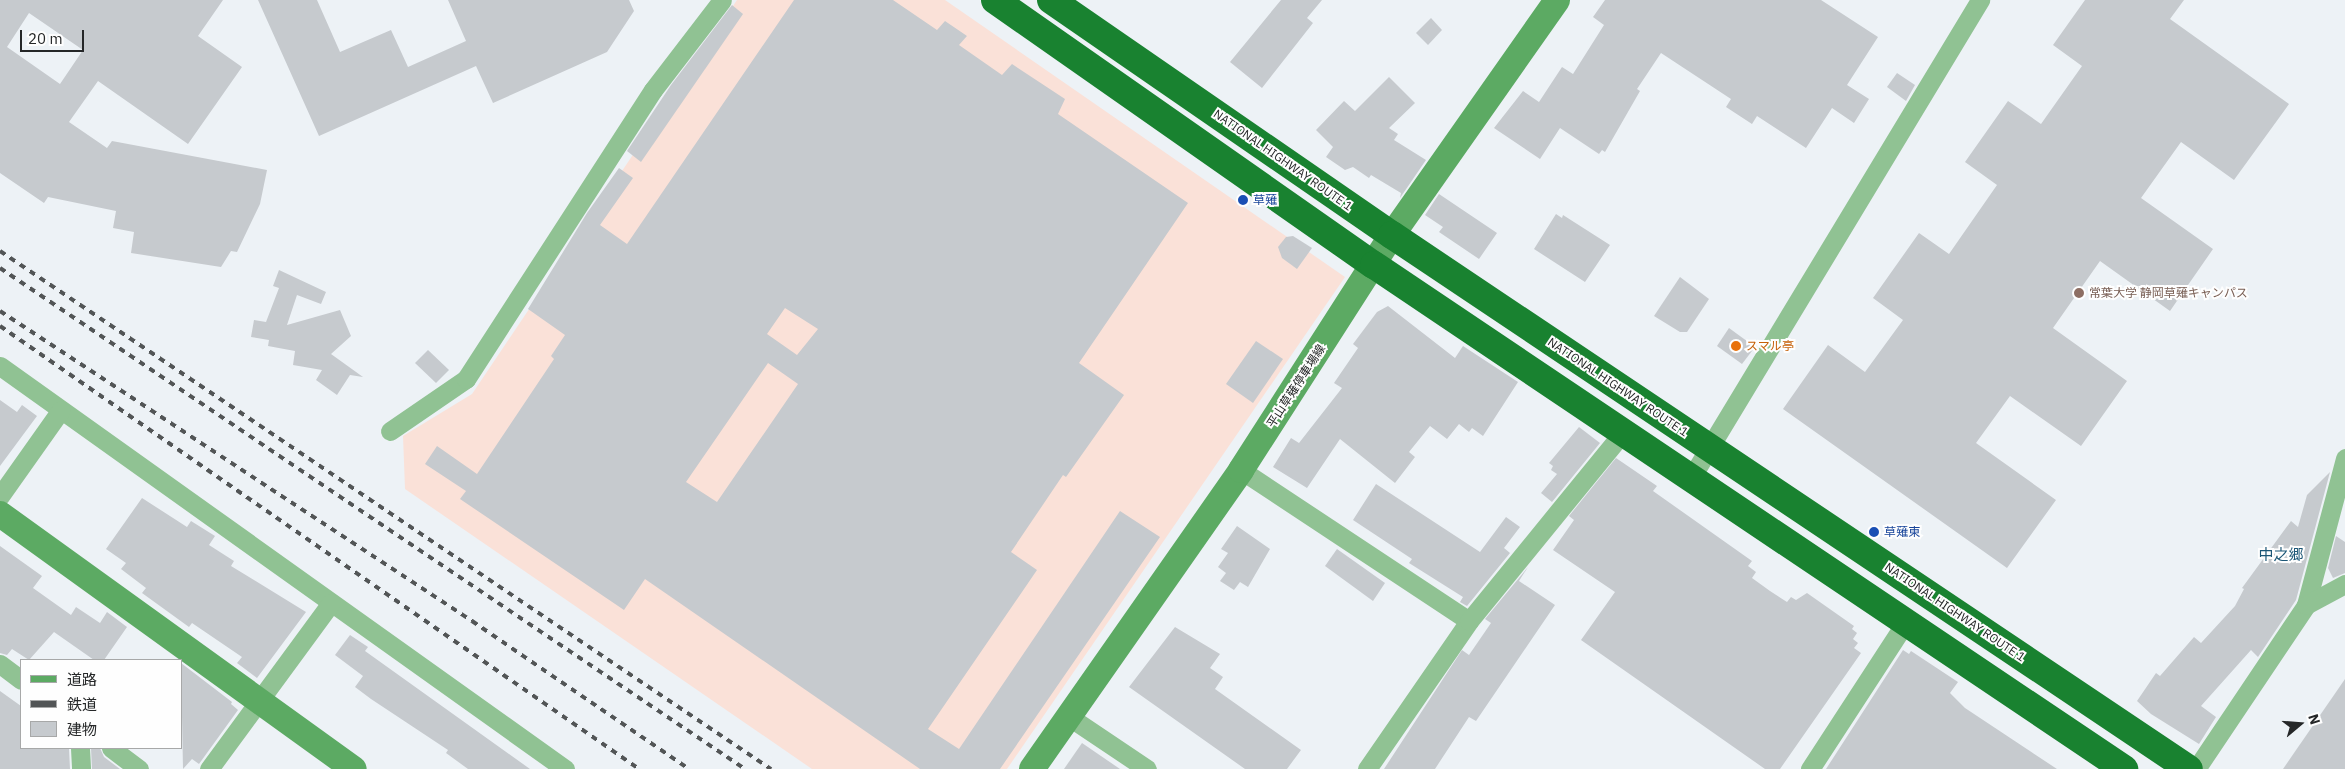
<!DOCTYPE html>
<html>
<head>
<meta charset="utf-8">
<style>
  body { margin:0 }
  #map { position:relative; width:2345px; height:769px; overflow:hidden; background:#edf2f6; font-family:"IBM Plex Sans","Noto Sans JP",sans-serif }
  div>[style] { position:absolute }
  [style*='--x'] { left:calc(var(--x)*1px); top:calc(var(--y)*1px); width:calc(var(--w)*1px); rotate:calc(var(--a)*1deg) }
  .industrial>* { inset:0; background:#fae1d8 }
  .building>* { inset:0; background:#c6cace }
  .street>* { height:19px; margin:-9.5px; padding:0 9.5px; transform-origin:9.5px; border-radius:9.5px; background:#90c293 }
  .secondary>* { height:26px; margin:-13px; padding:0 13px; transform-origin:13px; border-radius:13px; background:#5caa63 }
  .highway>* { height:28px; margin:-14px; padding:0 14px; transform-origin:14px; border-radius:14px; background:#198230 }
  .rail>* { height:4px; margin-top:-2px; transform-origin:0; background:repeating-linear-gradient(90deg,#525556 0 6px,transparent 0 12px) }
  .dots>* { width:14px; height:14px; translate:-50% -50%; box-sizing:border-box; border:2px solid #fefefe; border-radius:50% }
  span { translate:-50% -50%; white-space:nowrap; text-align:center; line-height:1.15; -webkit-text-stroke:4px #fefefe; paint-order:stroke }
  .street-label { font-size:12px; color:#252728 }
  .transit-label { font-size:12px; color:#164399 }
  .left { translate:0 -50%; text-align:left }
  .education-label { font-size:12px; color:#785e54 }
  .food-label { font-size:12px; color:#c56008 }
  .quarter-label { font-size:15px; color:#1b5676 }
  .legend { position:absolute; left:20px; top:659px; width:162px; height:90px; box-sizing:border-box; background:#fefefe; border:1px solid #a7a8a8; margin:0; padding:6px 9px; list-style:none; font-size:15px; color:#252728 }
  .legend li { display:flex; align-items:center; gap:10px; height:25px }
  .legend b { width:25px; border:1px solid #a7a8a8 }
  .north { position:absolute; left:2275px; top:699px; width:50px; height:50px; -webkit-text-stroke:4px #fefefe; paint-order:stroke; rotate:72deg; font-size:14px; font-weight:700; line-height:20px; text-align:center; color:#252728 }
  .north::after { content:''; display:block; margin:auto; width:18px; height:22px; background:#252728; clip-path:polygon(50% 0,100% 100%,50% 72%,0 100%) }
  .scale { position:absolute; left:20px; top:30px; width:64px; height:22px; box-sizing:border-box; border:2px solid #252728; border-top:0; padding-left:6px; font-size:15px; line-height:18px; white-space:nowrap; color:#252728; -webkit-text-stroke:4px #fefefe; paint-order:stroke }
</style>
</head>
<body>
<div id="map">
  <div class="industrial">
    <div style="clip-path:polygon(737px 0,945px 0,1345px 277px,1007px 769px,812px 769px,405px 489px,403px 436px,472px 394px)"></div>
  </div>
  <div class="building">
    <div style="clip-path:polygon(evenodd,0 0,223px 0,198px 36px,242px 67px,188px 144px,98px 81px,69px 122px,107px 148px,112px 141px,267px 170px,260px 204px,237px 252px,231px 251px,221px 267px,131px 253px,134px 232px,113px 228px,116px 211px,48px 197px,44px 203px,0 173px,0 0,29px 13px,83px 50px,60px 84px,7px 47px,29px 13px)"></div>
    <div style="clip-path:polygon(258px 0,317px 0,340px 52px,391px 30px,408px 67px,466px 41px,448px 0,629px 0,634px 11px,607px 52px,493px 103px,476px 66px,319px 136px)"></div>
    <div style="clip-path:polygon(evenodd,794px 0,893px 0,937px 30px,945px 21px,967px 36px,959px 45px,1002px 75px,1012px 64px,1065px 99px,1058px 114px,1188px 203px,1079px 363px,1124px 395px,1066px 477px,1063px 475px,1011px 552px,1037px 570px,928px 729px,959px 749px,1120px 511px,1160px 537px,1000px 769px,920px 769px,645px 579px,624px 610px,460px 499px,466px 491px,425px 464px,437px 446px,477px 474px,554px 359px,551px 356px,565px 335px,528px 309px,587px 213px,619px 168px,633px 178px,600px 225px,627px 244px,794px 0,785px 308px,818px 329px,797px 355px,767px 334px,785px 308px,794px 0,768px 363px,798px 384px,717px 502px,686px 482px,768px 363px)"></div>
    <div style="clip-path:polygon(1281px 0,1322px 0,1307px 18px,1313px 23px,1262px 88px,1230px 62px)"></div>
    <div style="clip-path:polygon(1605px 0,1821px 0,1878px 37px,1847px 85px,1869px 99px,1854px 123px,1832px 108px,1806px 148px,1757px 116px,1752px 124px,1726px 107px,1731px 99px,1661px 53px,1637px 89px,1640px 91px,1605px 152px,1602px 150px,1599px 154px,1560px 128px,1540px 159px,1494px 128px,1523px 91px,1539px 102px,1562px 67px,1573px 74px,1604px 25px,1593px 17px)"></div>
    <div style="clip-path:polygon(2085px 0,2184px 0,2170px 19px,2289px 104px,2234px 180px,2181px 142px,2141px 198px,2213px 249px,2170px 311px,2100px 261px,2053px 328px,2127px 381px,2081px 446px,2010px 396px,1976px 443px,2056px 500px,2007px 568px,1783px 409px,1828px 345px,1865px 372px,1903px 320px,1873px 298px,1919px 233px,1949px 254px,1997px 185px,1965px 162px,2008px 101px,2041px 124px,2082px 66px,2053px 45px)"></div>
    <div style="clip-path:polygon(732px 5px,743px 14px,641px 162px,627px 151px,671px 85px)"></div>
    <div style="clip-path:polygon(1431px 18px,1442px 30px,1428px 45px,1416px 33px)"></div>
    <div style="clip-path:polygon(1897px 73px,1915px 85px,1906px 101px,1887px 87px)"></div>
    <div style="clip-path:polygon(1389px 77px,1415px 103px,1389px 128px,1398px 134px,1394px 140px,1426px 160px,1400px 198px,1401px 193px,1371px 175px,1369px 178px,1353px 167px,1345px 170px,1326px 157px,1333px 147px,1316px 130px,1344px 101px,1355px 111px)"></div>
    <div style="clip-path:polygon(1439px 194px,1497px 233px,1479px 259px,1439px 232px,1443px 227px,1425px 215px)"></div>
    <div style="clip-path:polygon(1556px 214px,1562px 218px,1563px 215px,1610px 245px,1585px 282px,1534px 249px)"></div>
    <div style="clip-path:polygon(1293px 236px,1312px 248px,1297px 269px,1282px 258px,1278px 247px,1286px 237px)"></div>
    <div style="clip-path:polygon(279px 270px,326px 292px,321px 304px,297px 295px,287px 325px,340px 310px,351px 336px,331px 354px,363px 377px,350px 375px,337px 395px,316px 380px,322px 370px,293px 365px,295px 351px,268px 346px,269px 340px,251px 337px,254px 320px,266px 322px,279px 288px,273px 286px)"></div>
    <div style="clip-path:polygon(1680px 277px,1709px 299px,1687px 332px,1680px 332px,1654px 316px)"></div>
    <div style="clip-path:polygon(1388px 306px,1455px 358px,1463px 346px,1518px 382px,1483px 436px,1472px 428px,1469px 432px,1459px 424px,1447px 439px,1430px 426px,1409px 452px,1415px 457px,1395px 483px,1340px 439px,1307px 488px,1273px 467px,1291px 438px,1299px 443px,1342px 388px,1334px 383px,1358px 348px,1353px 344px,1377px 312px)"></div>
    <div style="clip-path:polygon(1729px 328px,1755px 347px,1742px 364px,1717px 346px)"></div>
    <div style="clip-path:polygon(1256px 341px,1283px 359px,1253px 403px,1226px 384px)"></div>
    <div style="clip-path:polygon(428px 350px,449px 370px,436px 383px,415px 363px)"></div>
    <div style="clip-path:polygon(0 400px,17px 412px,22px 405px,37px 416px,0 466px)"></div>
    <div style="clip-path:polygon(1579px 427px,1600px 443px,1552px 502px,1541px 493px,1557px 474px,1551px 470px,1553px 466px,1549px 463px)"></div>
    <div style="clip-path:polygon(1616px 458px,1657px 486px,1653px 491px,1752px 561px,1748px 566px,1756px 572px,1752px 578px,1770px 591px,1787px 602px,1791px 597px,1796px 600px,1807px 593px,1854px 626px,1852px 629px,1857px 633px,1853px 639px,1858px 643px,1854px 648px,1861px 653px,1780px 769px,1765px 769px,1581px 640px,1615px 592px,1553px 550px,1574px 520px,1569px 516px)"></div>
    <div style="clip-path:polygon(2330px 472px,2296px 600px,2258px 657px,2251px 650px,2201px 706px,2216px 717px,2199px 744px,2151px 714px,2137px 701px,2156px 673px,2160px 676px,2194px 637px,2201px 643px,2235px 606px,2244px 589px,2242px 588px,2291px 521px,2298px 527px,2307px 495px)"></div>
    <div style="clip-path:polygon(1376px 484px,1480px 552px,1506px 517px,1520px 527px,1504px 548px,1510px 553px,1467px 606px,1460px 602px,1463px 597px,1409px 563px,1412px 559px,1353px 520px)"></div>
    <div style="clip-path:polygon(142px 498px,187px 527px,191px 521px,215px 536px,209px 545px,234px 561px,231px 566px,306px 612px,257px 678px,237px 663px,242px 657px,192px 623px,189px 627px,142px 593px,146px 588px,121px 569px,126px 563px,106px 549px)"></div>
    <div style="clip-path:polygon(1237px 526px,1270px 549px,1248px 587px,1240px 582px,1234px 590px,1220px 581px,1226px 573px,1218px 567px,1228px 553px,1221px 549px)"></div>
    <div style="clip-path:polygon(2336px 536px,2345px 542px,2345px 573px,2333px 578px,2328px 568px)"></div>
    <div style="clip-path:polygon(0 546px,42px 576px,33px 588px,71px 615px,76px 607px,100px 623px,107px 612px,127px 627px,104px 660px,94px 660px,54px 632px,29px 660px,12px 649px,7px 655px,0 653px)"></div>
    <div style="clip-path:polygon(1337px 549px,1385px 583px,1373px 601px,1325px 566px)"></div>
    <div style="clip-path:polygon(1528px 567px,1519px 581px,1555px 605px,1476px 721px,1469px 717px,1435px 769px,1384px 769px,1462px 650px,1469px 655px,1491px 623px,1485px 619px)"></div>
    <div style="clip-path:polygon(1175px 627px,1220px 654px,1210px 668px,1223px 677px,1215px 689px,1301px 750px,1287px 769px,1245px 769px,1129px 687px)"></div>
    <div style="clip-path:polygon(350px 635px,368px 647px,365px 651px,530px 769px,468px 769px,446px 753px,448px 750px,371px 699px,355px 687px,363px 676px,335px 655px)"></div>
    <div style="clip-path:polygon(1903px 650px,1909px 654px,1911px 651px,1958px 682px,1950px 693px,1965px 708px,2057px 769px,1826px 769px)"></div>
    <div style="clip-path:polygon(181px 663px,232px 702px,231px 704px,238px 710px,199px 764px,192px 759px,183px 769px)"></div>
    <div style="clip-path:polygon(2345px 679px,2345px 769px,2283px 769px)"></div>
    <div style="clip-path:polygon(0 691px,21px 706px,21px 748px,69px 748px,70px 769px,0 769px)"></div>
    <div style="clip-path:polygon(1082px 743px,1120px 769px,1064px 769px)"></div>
    <div style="clip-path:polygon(91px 748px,100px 748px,104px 757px,120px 769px,92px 769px)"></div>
  </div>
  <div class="street">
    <div style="--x:0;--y:366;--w:694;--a:35.5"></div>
    <div style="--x:390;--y:431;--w:92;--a:-34.4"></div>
    <div style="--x:466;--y:379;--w:344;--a:-57.1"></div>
    <div style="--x:653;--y:90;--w:113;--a:-52.5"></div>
    <div style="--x:1241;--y:470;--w:273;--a:33.5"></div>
    <div style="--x:1691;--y:478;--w:559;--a:-58.84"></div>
    <div style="--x:0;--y:496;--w:105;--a:-54.7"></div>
    <div style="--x:2306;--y:605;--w:152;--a:-75.1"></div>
    <div style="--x:0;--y:664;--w:26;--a:37"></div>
    <div style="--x:1068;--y:716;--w:95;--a:33.9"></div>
    <div style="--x:80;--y:748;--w:21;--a:87"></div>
    <div style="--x:111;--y:748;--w:35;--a:37"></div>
    <div style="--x:209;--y:769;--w:206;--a:-53.7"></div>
    <div style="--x:1367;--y:769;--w:180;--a:-55.4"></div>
    <div style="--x:1469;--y:621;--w:244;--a:-50.8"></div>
    <div style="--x:1810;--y:769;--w:176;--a:-56.9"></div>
    <div style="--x:2196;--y:769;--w:197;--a:-56.1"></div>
    <div style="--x:2306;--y:605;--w:44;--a:-28.3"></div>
  </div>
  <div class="secondary">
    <div style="--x:0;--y:514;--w:436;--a:35.8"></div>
    <div style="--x:1032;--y:769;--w:365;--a:-55"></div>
    <div style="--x:1241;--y:470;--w:279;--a:-57.3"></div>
    <div style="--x:1392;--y:235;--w:287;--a:-54.9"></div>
  </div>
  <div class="highway">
    <div style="--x:995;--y:0;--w:462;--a:35"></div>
    <div style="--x:1374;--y:265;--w:904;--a:33.9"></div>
    <div style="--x:1051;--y:0;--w:414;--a:34.6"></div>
    <div style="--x:1392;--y:235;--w:959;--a:33.82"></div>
  </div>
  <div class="rail">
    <div style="--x:0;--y:251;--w:929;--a:33.9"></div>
    <div style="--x:0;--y:268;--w:898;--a:33.92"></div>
    <div style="--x:0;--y:311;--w:565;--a:33.3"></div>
    <div style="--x:472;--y:621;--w:263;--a:34.3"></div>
    <div style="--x:0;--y:326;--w:778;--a:34.73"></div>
  </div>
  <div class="dots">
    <div style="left:1243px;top:200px;background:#1a4fb4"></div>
    <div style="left:2079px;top:293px;background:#8d6e63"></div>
    <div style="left:1736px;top:346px;background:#e8710a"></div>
    <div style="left:1874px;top:532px;background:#1a4fb4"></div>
  </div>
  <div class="street-label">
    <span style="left:1283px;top:160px;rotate:35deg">NATIONAL HIGHWAY ROUTE 1</span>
    <span style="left:1296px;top:386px;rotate:-57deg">平山草薙停車場線</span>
    <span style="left:1618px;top:387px;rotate:34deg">NATIONAL HIGHWAY ROUTE 1</span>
    <span style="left:1955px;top:612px;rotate:34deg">NATIONAL HIGHWAY ROUTE 1</span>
  </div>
  <div class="transit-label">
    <span class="left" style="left:1253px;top:200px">草薙</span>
    <span class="left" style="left:1884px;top:532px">草薙東</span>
  </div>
  <div class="education-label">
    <span class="left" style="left:2089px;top:293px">常葉大学 静岡草薙キャンパス</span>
  </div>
  <div class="food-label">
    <span class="left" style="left:1746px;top:346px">スマル亭</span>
  </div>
  <div class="quarter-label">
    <span style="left:2281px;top:555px">中之郷</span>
  </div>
  <ul class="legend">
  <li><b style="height:6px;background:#5caa63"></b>道路</li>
  <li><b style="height:6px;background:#525556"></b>鉄道</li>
  <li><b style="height:14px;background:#c6cace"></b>建物</li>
  </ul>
  <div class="north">N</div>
  <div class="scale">20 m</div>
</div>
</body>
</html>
